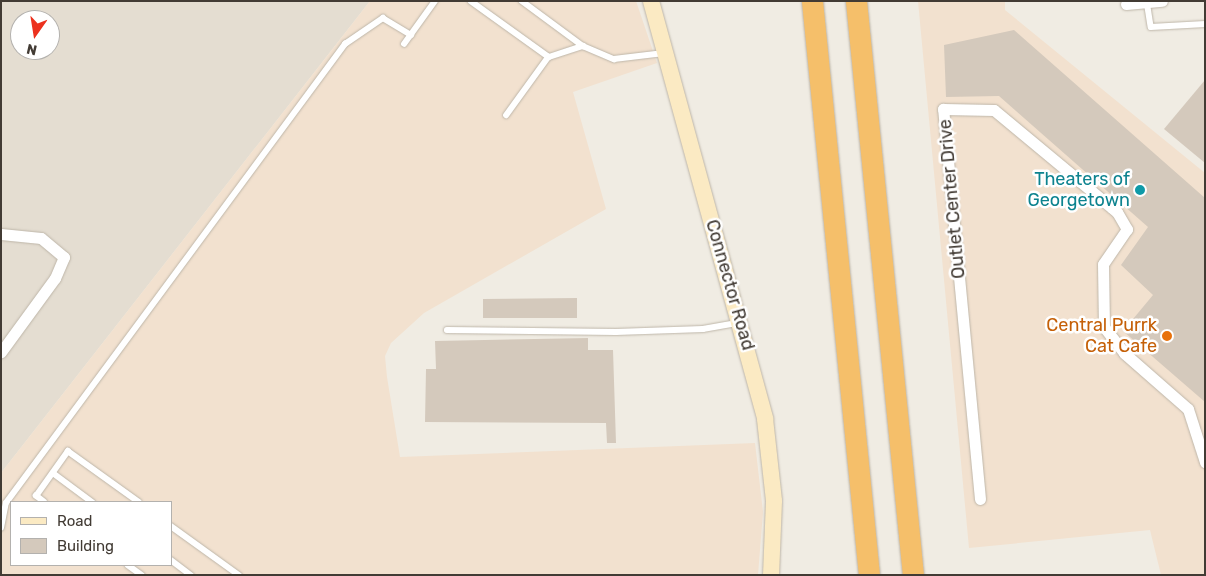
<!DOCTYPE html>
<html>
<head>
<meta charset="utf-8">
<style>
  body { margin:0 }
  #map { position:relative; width:1206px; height:576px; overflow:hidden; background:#f0ece3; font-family:Rubik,sans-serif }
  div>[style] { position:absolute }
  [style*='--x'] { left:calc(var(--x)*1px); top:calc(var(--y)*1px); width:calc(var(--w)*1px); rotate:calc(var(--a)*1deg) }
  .residential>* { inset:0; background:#e4ddd1 }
  .commercial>* { inset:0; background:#f2e1cf }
  .building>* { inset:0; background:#d4c9bc }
  .roads { filter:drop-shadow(0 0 1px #beb6a9) drop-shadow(0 0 1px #beb6a9) }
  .service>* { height:5.5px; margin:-2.75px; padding:0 2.75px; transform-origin:2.75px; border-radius:2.75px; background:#fff }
  .minor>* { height:11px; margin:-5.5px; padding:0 5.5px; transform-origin:5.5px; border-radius:5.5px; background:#fff }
  .secondary>* { height:16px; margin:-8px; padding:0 8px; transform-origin:8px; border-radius:8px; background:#fbeac3 }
  .motorway>* { height:21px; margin:-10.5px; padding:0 10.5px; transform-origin:10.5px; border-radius:10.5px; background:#f5bf6a }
  .dots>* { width:14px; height:14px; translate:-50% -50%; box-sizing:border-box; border:2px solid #fff; border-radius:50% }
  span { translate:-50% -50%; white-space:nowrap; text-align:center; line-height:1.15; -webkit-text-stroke:5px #fff; paint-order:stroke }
  .culture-label { font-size:18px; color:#0d838f }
  .right { translate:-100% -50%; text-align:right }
  .street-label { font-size:18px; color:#423b34 }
  .food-label { font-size:18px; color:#c56008 }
  .frame { position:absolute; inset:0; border:2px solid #423b34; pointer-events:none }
  .legend { position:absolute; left:10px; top:501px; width:162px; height:65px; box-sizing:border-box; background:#fff; border:1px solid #b3b1ae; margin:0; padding:6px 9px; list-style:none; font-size:15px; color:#423b34 }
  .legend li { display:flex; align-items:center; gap:10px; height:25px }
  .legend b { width:25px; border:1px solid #b3b1ae }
  .north { position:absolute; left:10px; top:10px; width:50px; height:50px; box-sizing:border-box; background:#fff; border:1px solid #b3b1ae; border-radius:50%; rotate:193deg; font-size:14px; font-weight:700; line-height:20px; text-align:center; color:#423b34 }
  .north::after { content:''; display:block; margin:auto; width:18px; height:22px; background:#ec311e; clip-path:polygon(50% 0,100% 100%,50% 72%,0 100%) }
</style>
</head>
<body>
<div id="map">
  <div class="residential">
    <div style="clip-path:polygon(evenodd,1px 1px,370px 1px,1px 473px,1px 1px,20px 20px,50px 20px,50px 50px,20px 50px,20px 20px)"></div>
  </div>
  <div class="commercial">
    <div style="clip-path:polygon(evenodd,370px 1px,636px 1px,657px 63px,573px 92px,606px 209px,424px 313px,391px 343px,385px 356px,387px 377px,400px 457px,755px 443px,763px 512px,758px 575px,1px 575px,1px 473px,370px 1px,11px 502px,171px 502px,171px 565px,11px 565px,11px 502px)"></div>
    <div style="clip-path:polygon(918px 1px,1005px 1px,1005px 10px,1205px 173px,1205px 575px,1161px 575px,1150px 530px,969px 548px)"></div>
  </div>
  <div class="building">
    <div style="clip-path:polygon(1014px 30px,1205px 198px,1205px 402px,1123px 331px,1153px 295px,1121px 265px,1148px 227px,999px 96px,946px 97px,944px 45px)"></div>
    <div style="clip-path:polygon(1205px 80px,1205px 163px,1164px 129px)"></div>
    <div style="clip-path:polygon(577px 298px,577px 318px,483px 318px,483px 299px)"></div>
    <div style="clip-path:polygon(588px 338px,588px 350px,613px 350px,616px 443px,607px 443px,606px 423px,425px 422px,426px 369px,436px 369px,435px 341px)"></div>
  </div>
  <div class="roads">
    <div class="service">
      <div style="--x:471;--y:1;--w:96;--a:35.7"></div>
      <div style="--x:549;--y:57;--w:72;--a:125.9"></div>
      <div style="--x:522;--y:1;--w:76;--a:36.4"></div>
      <div style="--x:583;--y:46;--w:34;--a:23"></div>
      <div style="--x:614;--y:59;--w:50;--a:-6.8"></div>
      <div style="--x:1147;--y:1;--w:26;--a:81"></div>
      <div style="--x:1151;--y:27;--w:54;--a:-3.2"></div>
      <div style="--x:404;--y:44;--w:53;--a:-54.2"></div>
      <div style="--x:549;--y:57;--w:36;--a:-18"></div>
      <div style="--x:447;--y:330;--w:169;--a:0.7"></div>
      <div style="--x:616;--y:332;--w:87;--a:-2"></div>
      <div style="--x:703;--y:329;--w:34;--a:-10"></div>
      <div style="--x:53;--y:473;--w:49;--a:36.6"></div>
      <div style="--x:44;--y:502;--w:10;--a:-143"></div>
      <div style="--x:36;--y:496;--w:55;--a:-54.6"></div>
      <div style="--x:68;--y:451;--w:87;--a:35.7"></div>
      <div style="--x:171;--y:526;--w:84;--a:35.8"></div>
      <div style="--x:1;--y:528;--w:25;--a:-79"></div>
      <div style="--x:6;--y:503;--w:571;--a:-53.55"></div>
      <div style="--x:345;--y:44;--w:46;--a:-34.4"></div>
      <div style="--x:383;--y:18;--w:33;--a:31"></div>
      <div style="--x:171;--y:560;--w:25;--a:37"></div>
      <div style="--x:128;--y:565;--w:17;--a:36"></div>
    </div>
    <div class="minor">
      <div style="--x:1126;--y:4;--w:36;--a:-5"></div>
      <div style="--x:1;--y:234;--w:40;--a:5.7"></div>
      <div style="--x:41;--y:238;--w:30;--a:40"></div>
      <div style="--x:64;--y:257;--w:23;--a:113"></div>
      <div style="--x:55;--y:278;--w:92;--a:126.1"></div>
      <div style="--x:980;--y:499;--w:392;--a:-95.4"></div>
      <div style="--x:943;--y:109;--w:51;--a:1.1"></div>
      <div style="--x:994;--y:110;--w:160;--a:39.7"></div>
      <div style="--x:1117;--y:212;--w:20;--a:60"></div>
      <div style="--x:1127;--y:229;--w:42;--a:124.4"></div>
      <div style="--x:1103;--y:264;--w:63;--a:89.1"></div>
      <div style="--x:1104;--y:327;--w:33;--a:52"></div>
      <div style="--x:1124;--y:353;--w:85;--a:41.2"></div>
      <div style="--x:1188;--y:409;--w:56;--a:72.2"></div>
    </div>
    <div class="secondary">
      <div style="--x:651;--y:1;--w:433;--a:74.7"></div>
      <div style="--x:765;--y:419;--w:82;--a:83.7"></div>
      <div style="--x:774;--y:501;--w:74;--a:92.3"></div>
    </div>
    <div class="motorway">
      <div style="--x:812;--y:1;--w:577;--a:84.33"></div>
      <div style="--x:856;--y:1;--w:577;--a:84.33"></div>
    </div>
  </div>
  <div class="dots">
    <div style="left:1140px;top:190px;background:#0f9aa8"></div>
    <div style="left:1167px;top:336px;background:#e8710a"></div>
  </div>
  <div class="culture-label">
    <span class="right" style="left:1130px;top:190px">Theaters of<br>Georgetown</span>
  </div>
  <div class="street-label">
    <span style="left:952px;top:199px;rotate:-95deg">Outlet Center Drive</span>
    <span style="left:730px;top:285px;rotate:74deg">Connector Road</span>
  </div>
  <div class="food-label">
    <span class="right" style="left:1157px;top:336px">Central Purrk<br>Cat Cafe</span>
  </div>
  <div class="frame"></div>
  <ul class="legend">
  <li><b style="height:6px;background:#fbeac3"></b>Road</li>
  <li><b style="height:14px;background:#d4c9bc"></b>Building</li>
  </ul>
  <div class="north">N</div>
</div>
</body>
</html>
